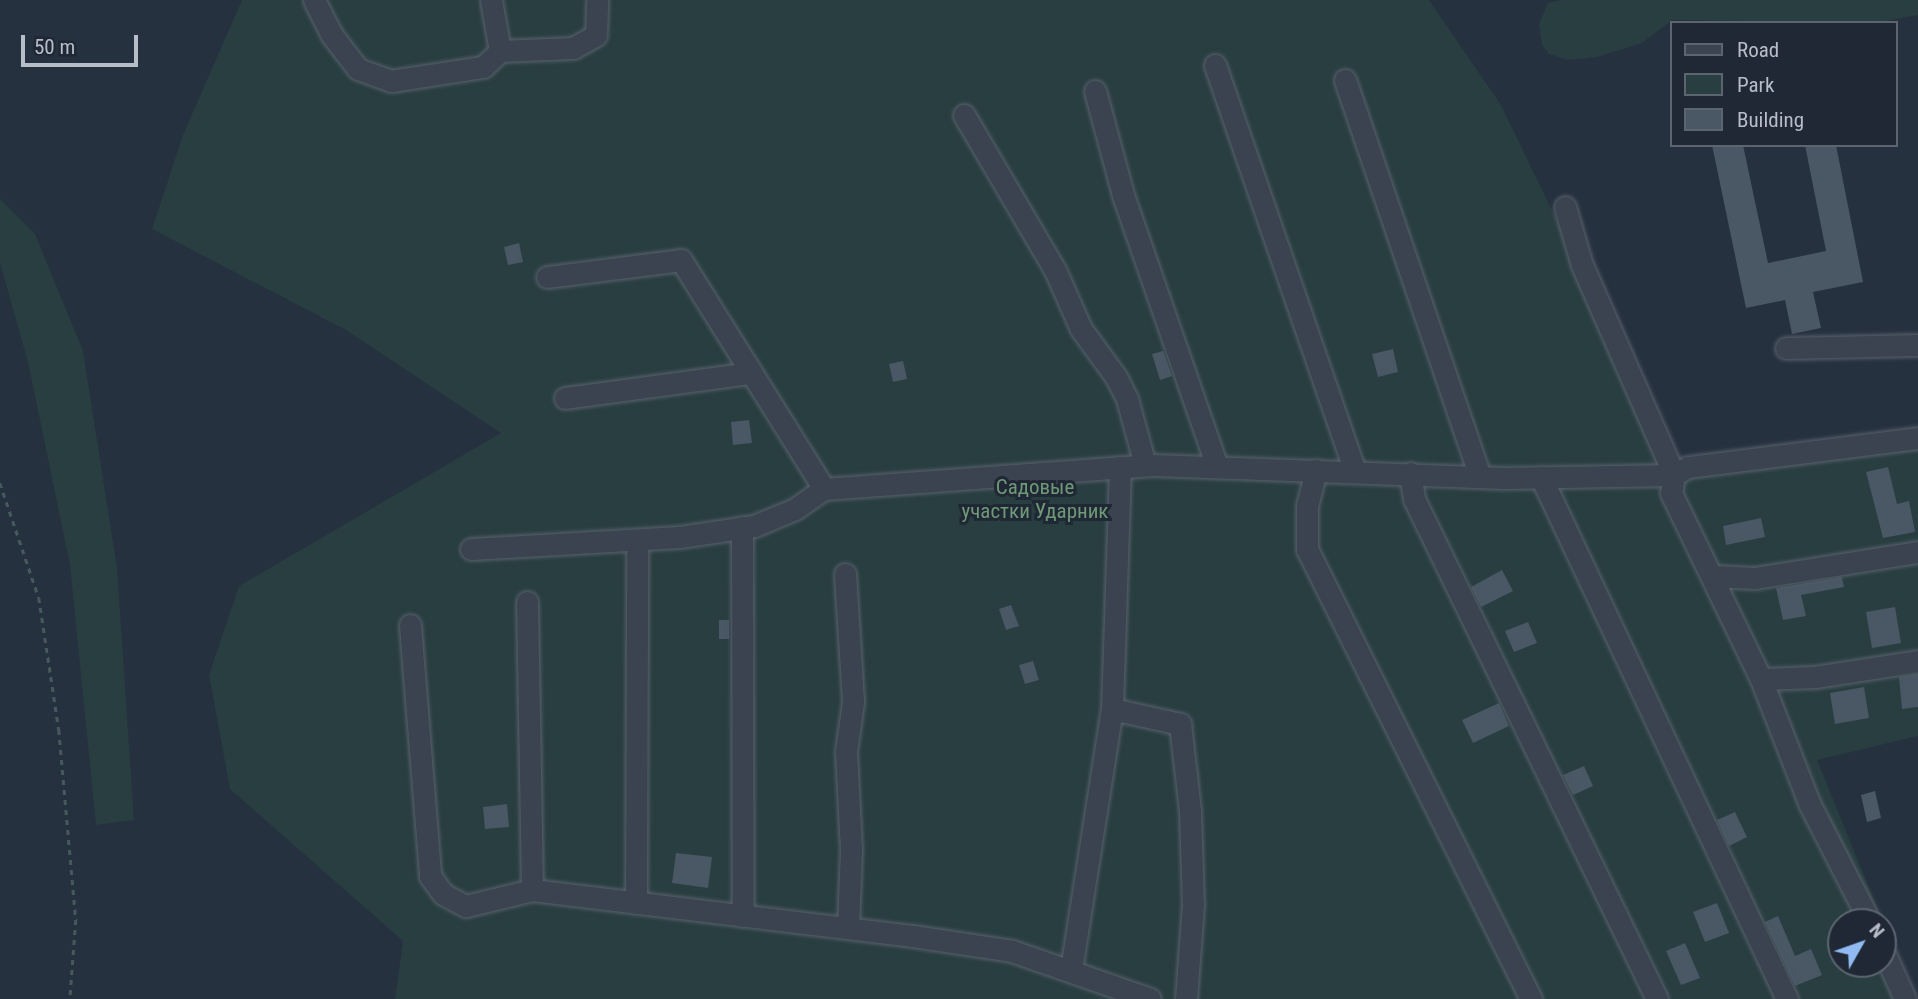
<!DOCTYPE html>
<html>
<head>
<meta charset="utf-8">
<style>
  body { margin:0 }
  #map { position:relative; width:1918px; height:999px; overflow:hidden; background:#26313f; font-family:"Roboto Condensed",sans-serif }
  div>[style] { position:absolute }
  [style*='--x'] { left:calc(var(--x)*1px); top:calc(var(--y)*1px); width:calc(var(--w)*1px); rotate:calc(var(--a)*1deg) }
  .green>* { inset:0; background:#283e40 }
  .building>* { inset:0; background:#4a5764 }
  .path>* { height:2.5px; margin-top:-1.25px; transform-origin:0; background:repeating-linear-gradient(90deg,#465a5d 0 5px,transparent 0 10px) }
  .roads { filter:drop-shadow(0 0 2px #58616c) drop-shadow(0 0 2px #58616c) }
  .minor>* { height:21px; margin:-10.5px; padding:0 10.5px; transform-origin:10.5px; border-radius:10.5px; background:#3a434f }
  span { translate:-50% -50%; white-space:nowrap; text-align:center; line-height:1.15; -webkit-text-stroke:6px #1f2834; paint-order:stroke }
  .park-label { font-size:21px; color:#6f9977 }
  .legend { position:absolute; left:1670px; top:21px; width:228px; height:126px; box-sizing:border-box; background:#1f2834; border:2px solid #5c6470; margin:0; padding:9px 12px; list-style:none; font-size:21px; color:#b7bec9 }
  .legend li { display:flex; align-items:center; gap:14px; height:35px }
  .legend b { width:35px; border:2px solid #5c6470 }
  .north { position:absolute; left:1827px; top:908px; width:70px; height:70px; box-sizing:border-box; background:#1f2834; border:2px solid #5c6470; border-radius:50%; rotate:50deg; font-size:19px; font-weight:700; line-height:28px; text-align:center; color:#b7bec9 }
  .north::after { content:''; display:block; margin:auto; width:24px; height:32px; background:#91baf3; clip-path:polygon(50% 0,100% 100%,50% 72%,0 100%) }
  .scale { position:absolute; left:21px; top:35px; width:117px; height:32px; box-sizing:border-box; border:4px solid #b7bec9; border-top:0; padding-left:9px; font-size:21px; line-height:24px; white-space:nowrap; color:#b7bec9; -webkit-text-stroke:5px #1f2834; paint-order:stroke }
</style>
</head>
<body>
<div id="map">
  <div class="green">
    <div style="clip-path:polygon(242px 0,1429px 0,1501px 105px,1586px 281px,1670px 474px,1918px 443px,1918px 736px,1817px 760px,1883px 922px,1841px 922px,1841px 964px,1883px 964px,1883px 923px,1914px 999px,395px 999px,403px 941px,230px 789px,209px 675px,239px 586px,501px 433px,346px 330px,152px 229px,183px 135px)"></div>
    <div style="clip-path:polygon(1560px 0,1918px 0,1918px 15px,1875px 23px,1672px 20px,1642px 43px,1597px 57px,1569px 60px,1549px 54px,1542px 45px,1539px 24px,1548px 3px)"></div>
    <div style="clip-path:polygon(0 199px,35px 234px,83px 351px,117px 568px,134px 820px,96px 825px,70px 565px,28px 362px,0 263px)"></div>
  </div>
  <div class="building">
    <div style="clip-path:polygon(1712px 145px,1743px 145px,1768px 263px,1826px 251px,1805px 145px,1836px 145px,1863px 282px,1813px 292px,1821px 328px,1792px 334px,1785px 300px,1746px 308px)"></div>
    <div style="clip-path:polygon(519px 243px,523px 262px,508px 265px,504px 247px)"></div>
    <div style="clip-path:polygon(1393px 349px,1398px 372px,1378px 377px,1372px 354px)"></div>
    <div style="clip-path:polygon(1163px 351px,1172px 376px,1160px 380px,1152px 354px)"></div>
    <div style="clip-path:polygon(903px 361px,907px 379px,893px 382px,889px 364px)"></div>
    <div style="clip-path:polygon(749px 420px,752px 443px,733px 445px,731px 422px)"></div>
    <div style="clip-path:polygon(1888px 467px,1897px 504px,1909px 501px,1915px 532px,1883px 538px,1866px 472px)"></div>
    <div style="clip-path:polygon(1761px 518px,1765px 537px,1726px 545px,1723px 526px)"></div>
    <div style="clip-path:polygon(1502px 570px,1513px 591px,1481px 607px,1471px 587px)"></div>
    <div style="clip-path:polygon(1842px 577px,1844px 587px,1801px 595px,1806px 616px,1783px 620px,1776px 588px)"></div>
    <div style="clip-path:polygon(1011px 605px,1019px 626px,1006px 630px,999px 609px)"></div>
    <div style="clip-path:polygon(1895px 607px,1901px 643px,1872px 648px,1866px 612px)"></div>
    <div style="clip-path:polygon(719px 620px,729px 620px,729px 639px,719px 639px)"></div>
    <div style="clip-path:polygon(1528px 622px,1537px 643px,1514px 652px,1505px 631px)"></div>
    <div style="clip-path:polygon(1033px 661px,1039px 680px,1025px 684px,1019px 665px)"></div>
    <div style="clip-path:polygon(1918px 674px,1918px 707px,1902px 709px,1899px 677px)"></div>
    <div style="clip-path:polygon(1864px 687px,1869px 718px,1835px 724px,1830px 693px)"></div>
    <div style="clip-path:polygon(1499px 703px,1509px 726px,1473px 743px,1462px 720px)"></div>
    <div style="clip-path:polygon(1584px 766px,1593px 786px,1573px 795px,1563px 775px)"></div>
    <div style="clip-path:polygon(1875px 791px,1881px 818px,1867px 822px,1861px 795px)"></div>
    <div style="clip-path:polygon(507px 804px,509px 827px,485px 829px,483px 807px)"></div>
    <div style="clip-path:polygon(1735px 812px,1747px 837px,1729px 846px,1717px 820px)"></div>
    <div style="clip-path:polygon(676px 853px,712px 857px,708px 888px,672px 883px)"></div>
    <div style="clip-path:polygon(1717px 903px,1729px 933px,1705px 942px,1693px 912px)"></div>
    <div style="clip-path:polygon(1778px 916px,1795px 956px,1811px 949px,1822px 975px,1795px 986px,1765px 922px)"></div>
    <div style="clip-path:polygon(1685px 943px,1700px 978px,1681px 985px,1666px 951px)"></div>
  </div>
  <div class="path">
    <div style="--x:0;--y:483;--w:121;--a:71.3"></div>
    <div style="--x:39;--y:598;--w:134;--a:81.4"></div>
    <div style="--x:59;--y:730;--w:191;--a:84.9"></div>
    <div style="--x:76;--y:920;--w:79;--a:94.3"></div>
  </div>
  <div class="roads">
    <div class="minor">
      <div style="--x:314;--y:0;--w:38;--a:63"></div>
      <div style="--x:331;--y:34;--w:44;--a:52.4"></div>
      <div style="--x:358;--y:69;--w:35;--a:20"></div>
      <div style="--x:391;--y:81;--w:93;--a:-8.7"></div>
      <div style="--x:483;--y:67;--w:23;--a:-43"></div>
      <div style="--x:500;--y:51;--w:73;--a:-2.4"></div>
      <div style="--x:573;--y:48;--w:26;--a:-29"></div>
      <div style="--x:596;--y:35;--w:35;--a:-88"></div>
      <div style="--x:491;--y:0;--w:52;--a:80"></div>
      <div style="--x:1215;--y:65;--w:429;--a:71"></div>
      <div style="--x:1345;--y:80;--w:419;--a:71.2"></div>
      <div style="--x:1095;--y:91;--w:108;--a:74.9"></div>
      <div style="--x:1123;--y:195;--w:288;--a:70.9"></div>
      <div style="--x:964;--y:115;--w:180;--a:59.6"></div>
      <div style="--x:1055;--y:270;--w:64;--a:66.2"></div>
      <div style="--x:1081;--y:329;--w:59;--a:53.9"></div>
      <div style="--x:1116;--y:377;--w:25;--a:63"></div>
      <div style="--x:1127;--y:399;--w:68;--a:74.7"></div>
      <div style="--x:1565;--y:207;--w:60;--a:73.7"></div>
      <div style="--x:1582;--y:265;--w:229;--a:66.3"></div>
      <div style="--x:1674;--y:475;--w:16;--a:-30"></div>
      <div style="--x:1688;--y:467;--w:232;--a:-7.2"></div>
      <div style="--x:547;--y:277;--w:135;--a:-7.2"></div>
      <div style="--x:681;--y:260;--w:270;--a:58"></div>
      <div style="--x:824;--y:489;--w:329;--a:-4.2"></div>
      <div style="--x:1152;--y:465;--w:352;--a:2.1"></div>
      <div style="--x:1504;--y:478;--w:170;--a:-1"></div>
      <div style="--x:1674;--y:475;--w:18;--a:99"></div>
      <div style="--x:1671;--y:493;--w:207;--a:64.2"></div>
      <div style="--x:1761;--y:679;--w:133;--a:68.8"></div>
      <div style="--x:1809;--y:803;--w:134;--a:62.9"></div>
      <div style="--x:1786;--y:348;--w:132;--a:-1.3"></div>
      <div style="--x:565;--y:398;--w:188;--a:-7.7"></div>
      <div style="--x:1316;--y:470;--w:36;--a:104"></div>
      <div style="--x:1307;--y:505;--w:44;--a:90"></div>
      <div style="--x:1307;--y:549;--w:503;--a:63.54"></div>
      <div style="--x:1410;--y:473;--w:26;--a:81"></div>
      <div style="--x:1414;--y:499;--w:556;--a:64.08"></div>
      <div style="--x:1541;--y:477;--w:577;--a:64.77"></div>
      <div style="--x:742;--y:527;--w:389;--a:89.9"></div>
      <div style="--x:471;--y:549;--w:209;--a:-3.3"></div>
      <div style="--x:680;--y:537;--w:75;--a:-8.5"></div>
      <div style="--x:754;--y:526;--w:44;--a:-22.5"></div>
      <div style="--x:795;--y:509;--w:35;--a:-35"></div>
      <div style="--x:845;--y:574;--w:128;--a:86.4"></div>
      <div style="--x:853;--y:702;--w:49;--a:98.1"></div>
      <div style="--x:846;--y:751;--w:98;--a:87.1"></div>
      <div style="--x:851;--y:849;--w:79;--a:92.2"></div>
      <div style="--x:1714;--y:576;--w:41;--a:2.8"></div>
      <div style="--x:1755;--y:578;--w:165;--a:-9.1"></div>
      <div style="--x:527;--y:602;--w:288;--a:89"></div>
      <div style="--x:410;--y:625;--w:252;--a:85.4"></div>
      <div style="--x:430;--y:876;--w:22;--a:54"></div>
      <div style="--x:443;--y:894;--w:26;--a:28"></div>
      <div style="--x:466;--y:906;--w:68;--a:-13.6"></div>
      <div style="--x:532;--y:890;--w:384;--a:6.9"></div>
      <div style="--x:913;--y:936;--w:100;--a:8.6"></div>
      <div style="--x:1012;--y:951;--w:146;--a:19.2"></div>
      <div style="--x:1761;--y:679;--w:54;--a:-2.1"></div>
      <div style="--x:1815;--y:677;--w:104;--a:-8.8"></div>
      <div style="--x:1112;--y:709;--w:70;--a:12.4"></div>
      <div style="--x:1180;--y:724;--w:88;--a:83.4"></div>
      <div style="--x:1190;--y:811;--w:93;--a:88.2"></div>
      <div style="--x:1193;--y:904;--w:95;--a:94.2"></div>
      <div style="--x:636;--y:903;--w:363;--a:-89.8"></div>
      <div style="--x:1883;--y:950;--w:54;--a:65.8"></div>
      <div style="--x:1071;--y:970;--w:264;--a:-81.1"></div>
      <div style="--x:1112;--y:709;--w:242;--a:-88.1"></div>
    </div>
  </div>
  <div class="park-label">
    <span style="left:1035px;top:499px">Садовые<br>участки Ударник</span>
  </div>
  <ul class="legend">
  <li><b style="height:9px;background:#3a434f"></b>Road</li>
  <li><b style="height:19px;background:#283e40"></b>Park</li>
  <li><b style="height:19px;background:#4a5764"></b>Building</li>
  </ul>
  <div class="north">N</div>
  <div class="scale">50 m</div>
</div>
</body>
</html>
